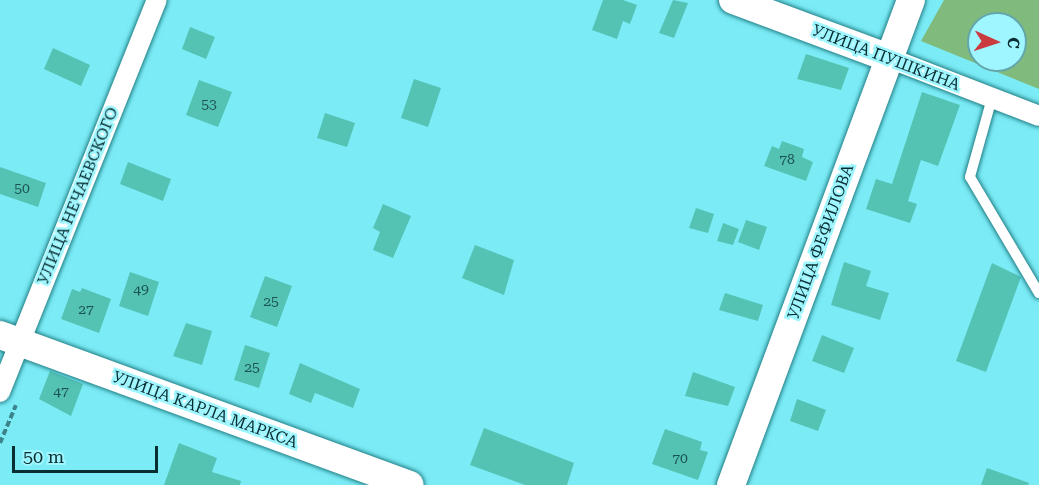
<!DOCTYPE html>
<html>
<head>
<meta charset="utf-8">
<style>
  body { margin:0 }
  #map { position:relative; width:1039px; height:485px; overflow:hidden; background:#7becf6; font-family:"Roboto Serif",serif }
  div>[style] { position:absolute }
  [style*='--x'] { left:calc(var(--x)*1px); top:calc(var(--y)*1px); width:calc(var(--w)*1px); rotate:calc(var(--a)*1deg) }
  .green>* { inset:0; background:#80ba7d }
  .building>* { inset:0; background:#54c3b4 }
  .path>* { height:4px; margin-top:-2px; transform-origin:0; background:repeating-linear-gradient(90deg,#3c848b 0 6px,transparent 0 9px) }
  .roads { filter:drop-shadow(0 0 2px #227f86) drop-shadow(0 0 2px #227f86) }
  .lane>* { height:10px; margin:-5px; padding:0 5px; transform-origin:5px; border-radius:5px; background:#fff }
  .street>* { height:20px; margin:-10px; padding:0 10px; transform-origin:10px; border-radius:10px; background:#fff }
  .secondary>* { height:28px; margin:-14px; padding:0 14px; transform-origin:14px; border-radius:14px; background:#fff }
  span { translate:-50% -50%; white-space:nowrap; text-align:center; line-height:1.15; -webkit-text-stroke:5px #a0f6fe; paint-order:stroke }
  .number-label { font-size:14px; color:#1b5352 }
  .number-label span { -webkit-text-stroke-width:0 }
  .street-label { font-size:16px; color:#082e32 }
  .north { position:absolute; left:967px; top:12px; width:60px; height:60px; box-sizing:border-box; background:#a0f6fe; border:2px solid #63a6ac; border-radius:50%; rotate:93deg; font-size:16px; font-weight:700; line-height:24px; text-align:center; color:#082e32 }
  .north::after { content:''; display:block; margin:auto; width:21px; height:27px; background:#ca3b40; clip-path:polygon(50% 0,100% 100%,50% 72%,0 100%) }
  .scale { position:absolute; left:12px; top:446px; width:146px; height:27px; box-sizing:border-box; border:3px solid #082e32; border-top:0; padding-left:8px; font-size:18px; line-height:21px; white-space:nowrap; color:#082e32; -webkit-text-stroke:4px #a0f6fe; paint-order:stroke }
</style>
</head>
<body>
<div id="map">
  <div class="green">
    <div style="clip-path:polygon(evenodd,944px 0,1039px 0,1039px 89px,921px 41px,944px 0,979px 24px,1015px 24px,1015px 60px,979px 60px,979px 24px)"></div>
  </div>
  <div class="building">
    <div style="clip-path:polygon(603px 0,623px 0,637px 5px,630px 24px,623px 21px,617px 39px,592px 30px)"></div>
    <div style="clip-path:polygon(673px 0,688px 3px,674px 38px,659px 33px)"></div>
    <div style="clip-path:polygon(190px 27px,215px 37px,206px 59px,182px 49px)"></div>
    <div style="clip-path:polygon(53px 48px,90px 65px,81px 86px,44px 69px)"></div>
    <div style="clip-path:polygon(806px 54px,849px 68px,841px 90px,797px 79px)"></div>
    <div style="clip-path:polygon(414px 79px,441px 88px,428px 127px,401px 118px)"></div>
    <div style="clip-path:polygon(199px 80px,232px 92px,218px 127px,186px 115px)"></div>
    <div style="clip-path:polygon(922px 92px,960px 105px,938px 166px,921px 160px,908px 201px,917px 204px,910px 223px,866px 209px,876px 179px,892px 184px)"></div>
    <div style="clip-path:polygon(325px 113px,355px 123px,347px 147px,317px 138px)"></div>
    <div style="clip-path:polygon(782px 141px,804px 149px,802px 157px,813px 162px,806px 181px,764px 166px,772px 146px,779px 149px)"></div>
    <div style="clip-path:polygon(128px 162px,171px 179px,163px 201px,120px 184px)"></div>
    <div style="clip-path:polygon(0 167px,46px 183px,38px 207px,0 194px)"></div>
    <div style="clip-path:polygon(383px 204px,411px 216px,393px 258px,373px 250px,380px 232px,373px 228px)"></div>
    <div style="clip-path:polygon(696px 208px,714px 214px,708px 233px,689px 228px)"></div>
    <div style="clip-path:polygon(746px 220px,767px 227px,759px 250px,738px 242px)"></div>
    <div style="clip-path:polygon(723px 223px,739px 229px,733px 245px,717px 241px)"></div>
    <div style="clip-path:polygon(475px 245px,514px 260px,504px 295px,462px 278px)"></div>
    <div style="clip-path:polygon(844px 262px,871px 271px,866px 286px,889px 293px,880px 320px,831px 305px)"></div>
    <div style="clip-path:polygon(992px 263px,1021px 277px,986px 372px,956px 361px)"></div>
    <div style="clip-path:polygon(130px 272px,159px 282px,148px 316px,119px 306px)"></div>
    <div style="clip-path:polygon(265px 276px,292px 286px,277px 327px,250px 317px)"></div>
    <div style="clip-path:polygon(82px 288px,111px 299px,99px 333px,61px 319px,72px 289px,80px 292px)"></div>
    <div style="clip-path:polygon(725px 293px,763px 305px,758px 321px,719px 310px)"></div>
    <div style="clip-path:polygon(186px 323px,212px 331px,202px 365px,173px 356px)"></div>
    <div style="clip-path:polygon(822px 335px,854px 348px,844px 373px,812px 361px)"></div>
    <div style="clip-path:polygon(245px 345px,270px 353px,259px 388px,234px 380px)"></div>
    <div style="clip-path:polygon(300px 363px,360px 389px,353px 408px,315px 393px,311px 403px,289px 394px)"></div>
    <div style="clip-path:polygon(50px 371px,83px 384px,71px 416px,39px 399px)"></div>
    <div style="clip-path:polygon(693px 372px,735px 387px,728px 406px,685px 396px)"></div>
    <div style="clip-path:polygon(797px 399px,826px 410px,818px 431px,790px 421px)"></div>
    <div style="clip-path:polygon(484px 428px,574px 463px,567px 485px,525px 485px,470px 465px)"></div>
    <div style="clip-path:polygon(665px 429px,702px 442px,700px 450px,708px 452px,698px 480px,652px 464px)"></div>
    <div style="clip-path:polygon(179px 443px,217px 458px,212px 472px,241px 481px,240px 485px,164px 485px)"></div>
    <div style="clip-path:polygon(987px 468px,1029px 483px,1028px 485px,981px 485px)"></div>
  </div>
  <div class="path">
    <div style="--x:0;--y:443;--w:41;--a:-67.2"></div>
  </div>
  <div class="roads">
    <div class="lane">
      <div style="--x:992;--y:98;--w:82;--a:105.6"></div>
      <div style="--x:970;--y:177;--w:135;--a:59.3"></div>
    </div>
    <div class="street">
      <div style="--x:889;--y:58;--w:161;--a:21.1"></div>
      <div style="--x:0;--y:392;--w:422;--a:-68.2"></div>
    </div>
    <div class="secondary">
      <div style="--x:733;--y:0;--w:166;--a:20.4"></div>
      <div style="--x:0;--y:335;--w:436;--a:20.1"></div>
      <div style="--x:731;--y:485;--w:517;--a:-69.64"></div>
    </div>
  </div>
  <div class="number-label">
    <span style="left:209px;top:104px">53</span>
    <span style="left:787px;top:159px">78</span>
    <span style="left:22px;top:188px">50</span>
    <span style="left:141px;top:289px">49</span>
    <span style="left:271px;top:301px">25</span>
    <span style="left:86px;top:309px">27</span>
    <span style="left:252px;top:367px">25</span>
    <span style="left:61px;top:391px">47</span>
    <span style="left:680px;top:458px">70</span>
  </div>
  <div class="street-label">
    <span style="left:886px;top:58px;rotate:21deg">УЛИЦА ПУШКИНА</span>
    <span style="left:78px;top:196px;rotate:-68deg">УЛИЦА НЕЧАЕВСКОГО</span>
    <span style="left:821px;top:242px;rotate:-70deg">УЛИЦА ФЕФИЛОВА</span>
    <span style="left:205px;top:410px;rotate:20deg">УЛИЦА КАРЛА МАРКСА</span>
  </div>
  <div class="north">С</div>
  <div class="scale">50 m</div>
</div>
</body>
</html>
